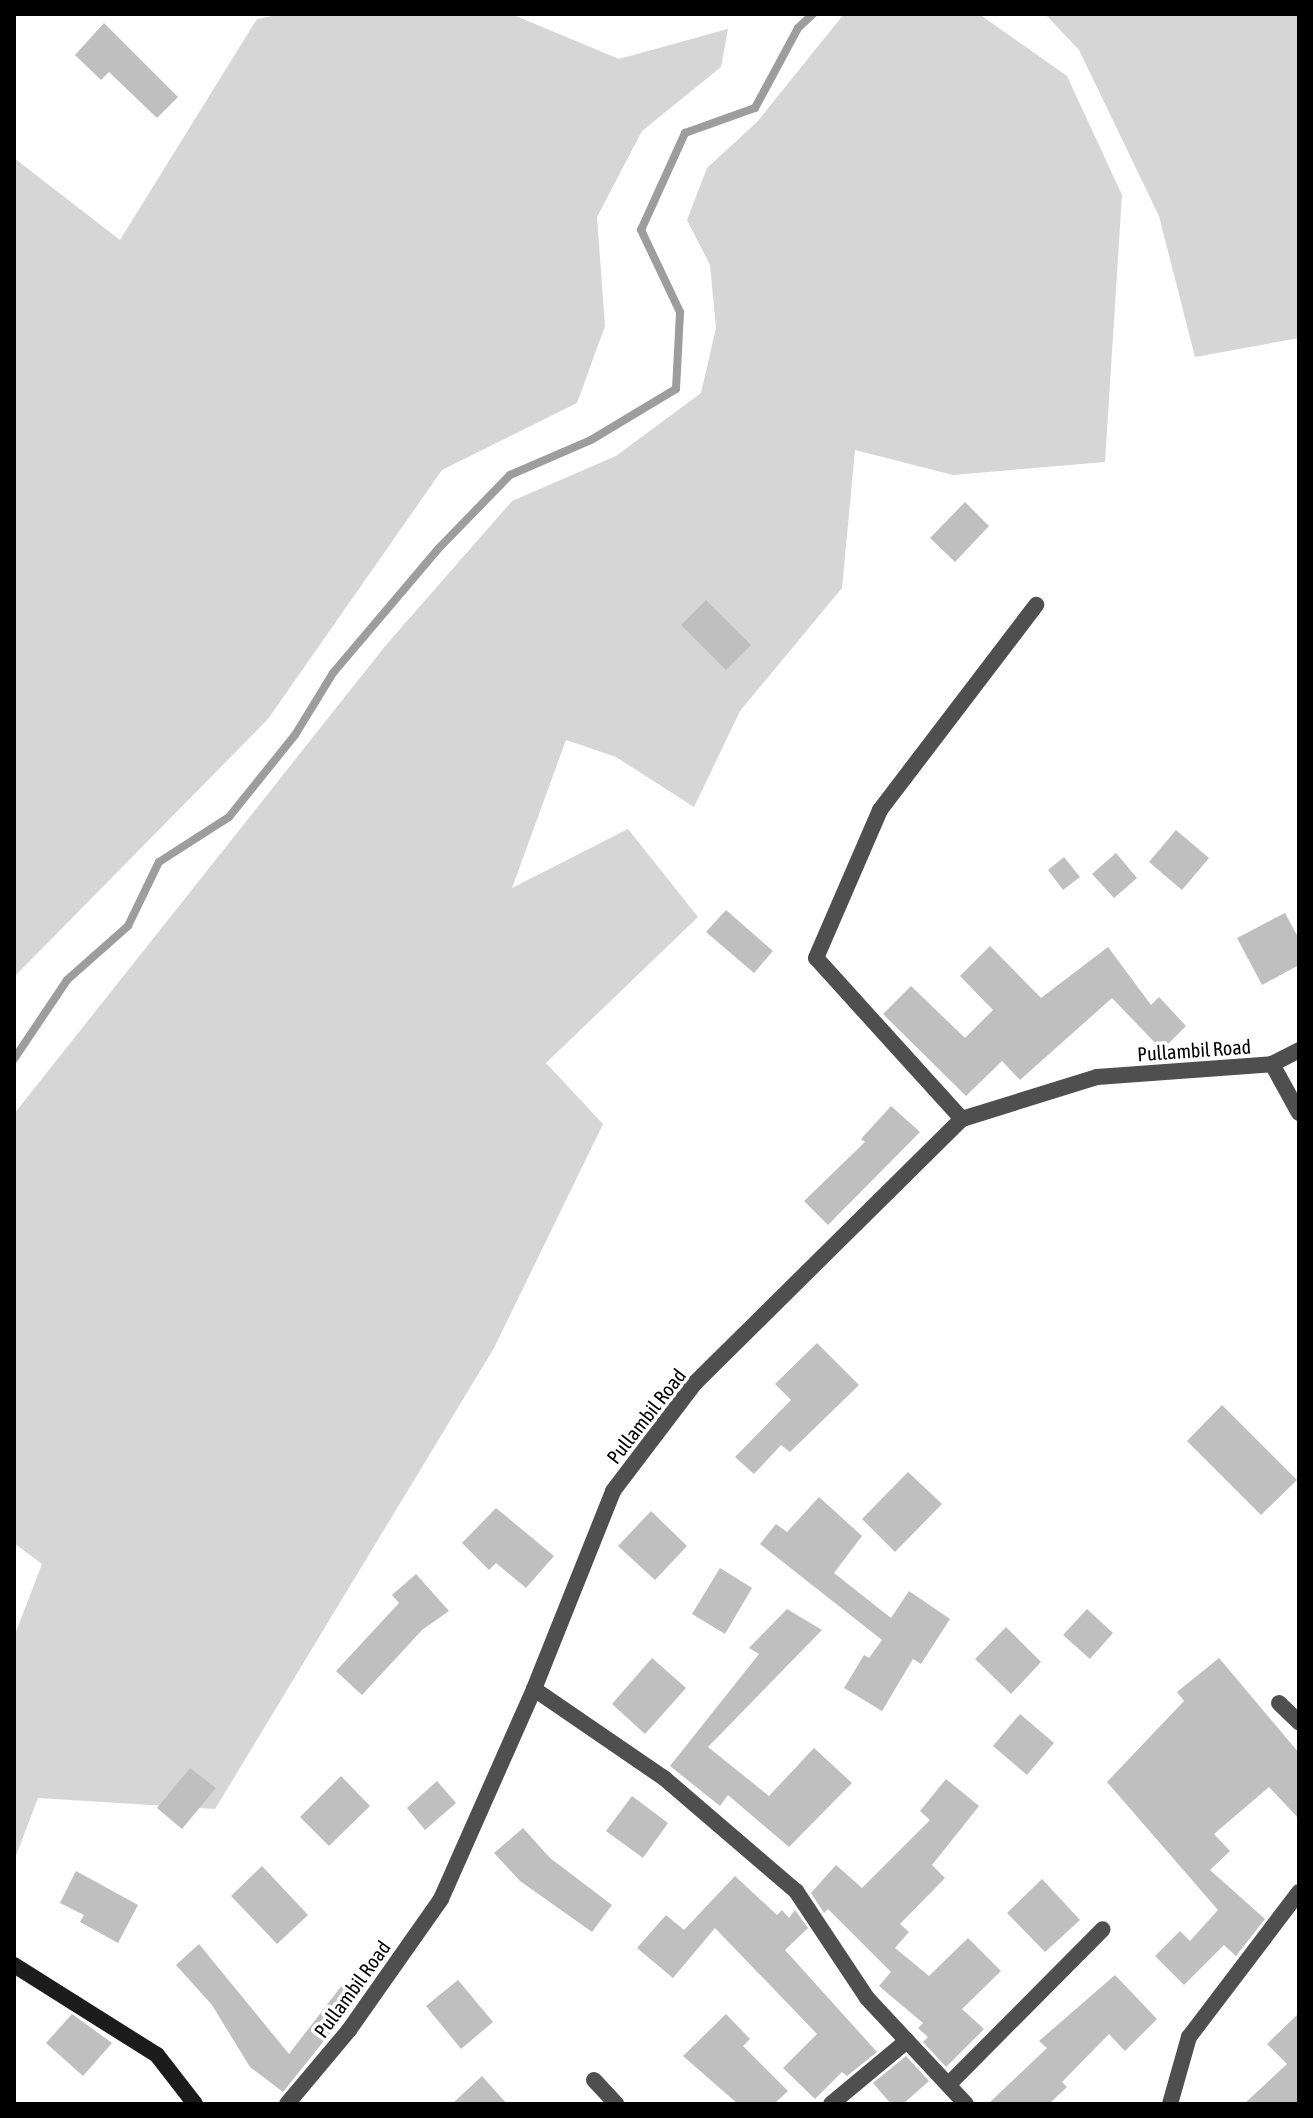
<!DOCTYPE html>
<html>
<head>
<meta charset="utf-8">
<style>
  body { margin:0 }
  #map { position:relative; width:1313px; height:2118px; overflow:hidden; background:#fff; font-family:"Asap Condensed",sans-serif }
  div>[style] { position:absolute }
  [style*='--x'] { left:calc(var(--x)*1px); top:calc(var(--y)*1px); width:calc(var(--w)*1px); rotate:calc(var(--a)*1deg) }
  .green>* { inset:0; background:#d6d6d6 }
  .stream>* { height:8px; margin:-4px; padding:0 4px; transform-origin:4px; border-radius:4px; background:#9d9d9d }
  .building>* { inset:0; background:#bfbfbf }
  .street>* { height:16px; margin:-8px; padding:0 8px; transform-origin:8px; border-radius:8px; background:#4f4f4f }
  .secondary>* { height:16px; margin:-8px; padding:0 8px; transform-origin:8px; border-radius:8px; background:#1c1c1c }
  span { translate:-50% -50%; white-space:nowrap; text-align:center; line-height:1.15; -webkit-text-stroke:7px #fff; paint-order:stroke }
  .street-label { font-size:20px; color:#000 }
  .frame { position:absolute; inset:0; border:16px solid #000; pointer-events:none }
</style>
</head>
<body>
<div id="map">
  <div class="green">
    <div style="clip-path:polygon(282px 14px,511px 14px,619px 59px,728px 29px,721px 67px,642px 131px,597px 217px,605px 326px,577px 403px,442px 470px,268px 719px,14px 977px,14px 158px,120px 240px,257px 19px)"></div>
    <div style="clip-path:polygon(844px 14px,979px 14px,1067px 76px,1122px 195px,1105px 462px,953px 475px,855px 450px,842px 588px,740px 711px,694px 807px,616px 757px,566px 740px,512px 888px,628px 829px,698px 917px,546px 1063px,603px 1124px,494px 1348px,215px 1809px,38px 1798px,14px 1861px,14px 1637px,42px 1564px,14px 1543px,14px 1114px,386px 645px,512px 501px,616px 456px,701px 393px,716px 328px,710px 265px,687px 220px,707px 168px,757px 122px)"></div>
    <div style="clip-path:polygon(1045px 14px,1299px 14px,1299px 338px,1195px 357px,1159px 216px,1079px 50px)"></div>
  </div>
  <div class="stream">
    <div style="--x:14;--y:1059;--w:95;--a:-56.1"></div>
    <div style="--x:67;--y:980;--w:81;--a:-41.5"></div>
    <div style="--x:128;--y:926;--w:71;--a:-64.2"></div>
    <div style="--x:159;--y:862;--w:83;--a:-32.7"></div>
    <div style="--x:229;--y:817;--w:105;--a:-51.2"></div>
    <div style="--x:295;--y:735;--w:73;--a:-58.5"></div>
    <div style="--x:333;--y:673;--w:164;--a:-49.7"></div>
    <div style="--x:439;--y:548;--w:102;--a:-45.8"></div>
    <div style="--x:510;--y:475;--w:88;--a:-23.4"></div>
    <div style="--x:591;--y:440;--w:99;--a:-31"></div>
    <div style="--x:676;--y:389;--w:77;--a:-87"></div>
    <div style="--x:680;--y:312;--w:91;--a:-115.4"></div>
    <div style="--x:641;--y:230;--w:107;--a:-65.6"></div>
    <div style="--x:685;--y:133;--w:74;--a:-19.7"></div>
    <div style="--x:755;--y:108;--w:91;--a:-61.7"></div>
    <div style="--x:798;--y:28;--w:21;--a:-43"></div>
  </div>
  <div class="building">
    <div style="clip-path:polygon(104px 23px,178px 97px,157px 118px,109px 72px,101px 80px,75px 55px)"></div>
    <div style="clip-path:polygon(965px 502px,989px 526px,955px 562px,930px 538px)"></div>
    <div style="clip-path:polygon(706px 600px,751px 645px,726px 670px,681px 625px)"></div>
    <div style="clip-path:polygon(1176px 830px,1209px 858px,1182px 890px,1149px 862px)"></div>
    <div style="clip-path:polygon(1116px 853px,1137px 878px,1114px 898px,1092px 874px)"></div>
    <div style="clip-path:polygon(1064px 857px,1080px 877px,1063px 890px,1048px 870px)"></div>
    <div style="clip-path:polygon(726px 910px,773px 951px,754px 973px,706px 932px)"></div>
    <div style="clip-path:polygon(1285px 913px,1299px 939px,1299px 965px,1262px 985px,1237px 938px)"></div>
    <div style="clip-path:polygon(990px 946px,1041px 998px,1108px 947px,1151px 1005px,1159px 997px,1186px 1026px,1162px 1050px,1112px 998px,1020px 1080px,1002px 1061px,966px 1096px,883px 1014px,911px 986px,965px 1038px,993px 1010px,960px 976px)"></div>
    <div style="clip-path:polygon(891px 1106px,920px 1132px,828px 1225px,804px 1201px,865px 1142px,861px 1139px)"></div>
    <div style="clip-path:polygon(817px 1343px,859px 1385px,790px 1452px,781px 1445px,754px 1474px,735px 1457px,791px 1400px,775px 1384px)"></div>
    <div style="clip-path:polygon(1222px 1405px,1297px 1480px,1261px 1515px,1187px 1441px)"></div>
    <div style="clip-path:polygon(908px 1472px,942px 1504px,895px 1552px,862px 1519px)"></div>
    <div style="clip-path:polygon(819px 1497px,862px 1536px,834px 1573px,891px 1618px,909px 1591px,950px 1619px,921px 1664px,913px 1659px,882px 1711px,844px 1688px,864px 1655px,869px 1658px,882px 1640px,760px 1544px,776px 1524px,787px 1532px)"></div>
    <div style="clip-path:polygon(496px 1508px,554px 1556px,526px 1588px,496px 1563px,489px 1570px,462px 1543px)"></div>
    <div style="clip-path:polygon(651px 1511px,687px 1546px,655px 1580px,618px 1546px)"></div>
    <div style="clip-path:polygon(720px 1568px,752px 1588px,725px 1634px,692px 1614px)"></div>
    <div style="clip-path:polygon(416px 1574px,449px 1611px,422px 1630px,362px 1695px,336px 1671px,399px 1603px,392px 1595px)"></div>
    <div style="clip-path:polygon(787px 1609px,822px 1630px,708px 1747px,769px 1796px,814px 1748px,852px 1783px,789px 1847px,728px 1795px,720px 1806px,670px 1766px,759px 1654px,749px 1648px)"></div>
    <div style="clip-path:polygon(1087px 1609px,1113px 1633px,1090px 1659px,1063px 1635px)"></div>
    <div style="clip-path:polygon(1006px 1627px,1041px 1662px,1011px 1694px,975px 1659px)"></div>
    <div style="clip-path:polygon(652px 1658px,686px 1688px,645px 1734px,612px 1704px)"></div>
    <div style="clip-path:polygon(1219px 1658px,1299px 1753px,1299px 1819px,1269px 1787px,1214px 1834px,1230px 1851px,1210px 1870px,1265px 1919px,1236px 1956px,1224px 1945px,1184px 1985px,1155px 1956px,1180px 1931px,1190px 1941px,1218px 1910px,1107px 1782px,1184px 1701px,1177px 1692px)"></div>
    <div style="clip-path:polygon(1020px 1714px,1054px 1743px,1027px 1775px,993px 1746px)"></div>
    <div style="clip-path:polygon(190px 1768px,216px 1788px,182px 1829px,157px 1808px)"></div>
    <div style="clip-path:polygon(341px 1776px,370px 1806px,329px 1846px,300px 1817px)"></div>
    <div style="clip-path:polygon(946px 1779px,979px 1806px,932px 1865px,945px 1878px,900px 1924px,909px 1932px,895px 1948px,929px 1976px,968px 1938px,1001px 1971px,962px 2009px,984px 2029px,946px 2067px,923px 2042px,928px 2037px,918px 2028px,923px 2023px,879px 1986px,891px 1972px,828px 1909px,824px 1913px,811px 1893px,836px 1865px,862px 1888px,930px 1820px,920px 1811px)"></div>
    <div style="clip-path:polygon(437px 1781px,456px 1803px,425px 1830px,407px 1808px)"></div>
    <div style="clip-path:polygon(632px 1796px,668px 1823px,643px 1858px,606px 1831px)"></div>
    <div style="clip-path:polygon(523px 1828px,550px 1858px,612px 1905px,592px 1932px,520px 1881px,494px 1853px)"></div>
    <div style="clip-path:polygon(262px 1866px,308px 1915px,277px 1944px,231px 1896px)"></div>
    <div style="clip-path:polygon(76px 1871px,138px 1905px,118px 1943px,80px 1922px,84px 1915px,60px 1903px)"></div>
    <div style="clip-path:polygon(735px 1876px,777px 1915px,782px 1910px,789px 1918px,795px 1910px,808px 1928px,785px 1950px,877px 2052px,847px 2076px,842px 2072px,815px 2099px,783px 2068px,817px 2034px,715px 1928px,673px 1978px,637px 1948px,666px 1915px,684px 1930px)"></div>
    <div style="clip-path:polygon(1042px 1879px,1080px 1920px,1045px 1952px,1007px 1913px)"></div>
    <div style="clip-path:polygon(199px 1944px,289px 2054px,343px 1984px,359px 1997px,283px 2092px,250px 2067px,212px 2005px,176px 1965px)"></div>
    <div style="clip-path:polygon(1115px 1975px,1157px 2019px,1125px 2051px,1109px 2034px,1062px 2082px,1067px 2087px,1049px 2104px,988px 2104px,1047px 2048px,1039px 2041px)"></div>
    <div style="clip-path:polygon(458px 1980px,493px 2022px,461px 2049px,426px 2006px)"></div>
    <div style="clip-path:polygon(1299px 2013px,1299px 2104px,1244px 2104px,1287px 2064px,1267px 2044px)"></div>
    <div style="clip-path:polygon(72px 2014px,112px 2043px,83px 2076px,46px 2043px)"></div>
    <div style="clip-path:polygon(726px 2014px,750px 2039px,743px 2046px,788px 2091px,774px 2104px,738px 2104px,683px 2056px)"></div>
    <div style="clip-path:polygon(906px 2056px,929px 2081px,903px 2104px,891px 2104px,873px 2083px)"></div>
    <div style="clip-path:polygon(482px 2076px,507px 2104px,452px 2104px)"></div>
  </div>
  <div class="street">
    <div style="--x:1272;--y:1064;--w:56;--a:61.1"></div>
    <div style="--x:962;--y:1119;--w:217;--a:-132.2"></div>
    <div style="--x:816;--y:958;--w:161;--a:-66.6"></div>
    <div style="--x:880;--y:810;--w:258;--a:-52.7"></div>
    <div style="--x:534;--y:1689;--w:158;--a:34.4"></div>
    <div style="--x:664;--y:1778;--w:174;--a:40.6"></div>
    <div style="--x:796;--y:1891;--w:128;--a:56.4"></div>
    <div style="--x:867;--y:1998;--w:145;--a:47"></div>
    <div style="--x:1279;--y:1703;--w:28;--a:44"></div>
    <div style="--x:594;--y:2080;--w:33;--a:47"></div>
    <div style="--x:949;--y:2084;--w:218;--a:-45.2"></div>
    <div style="--x:287;--y:2104;--w:97;--a:-50"></div>
    <div style="--x:349;--y:2030;--w:160;--a:-54.9"></div>
    <div style="--x:441;--y:1899;--w:230;--a:-66.1"></div>
    <div style="--x:534;--y:1689;--w:213;--a:-68.2"></div>
    <div style="--x:613;--y:1491;--w:136;--a:-52.8"></div>
    <div style="--x:695;--y:1383;--w:375;--a:-44.7"></div>
    <div style="--x:962;--y:1119;--w:141;--a:-17.3"></div>
    <div style="--x:1097;--y:1077;--w:175;--a:-4.2"></div>
    <div style="--x:1272;--y:1064;--w:30;--a:-27"></div>
    <div style="--x:831;--y:2104;--w:99;--a:-39.7"></div>
    <div style="--x:1170;--y:2104;--w:70;--a:-74.2"></div>
    <div style="--x:1189;--y:2037;--w:182;--a:-52.8"></div>
  </div>
  <div class="secondary">
    <div style="--x:14;--y:1965;--w:169;--a:32.2"></div>
    <div style="--x:157;--y:2055;--w:62;--a:52.2"></div>
  </div>
  <div class="street-label">
    <span style="left:1194px;top:1050px;rotate:-4deg">Pullambil Road</span>
    <span style="left:646px;top:1416px;rotate:-52deg">Pullambil Road</span>
    <span style="left:352px;top:1989px;rotate:-54deg">Pullambil Road</span>
  </div>
  <div class="frame"></div>
</div>
</body>
</html>
